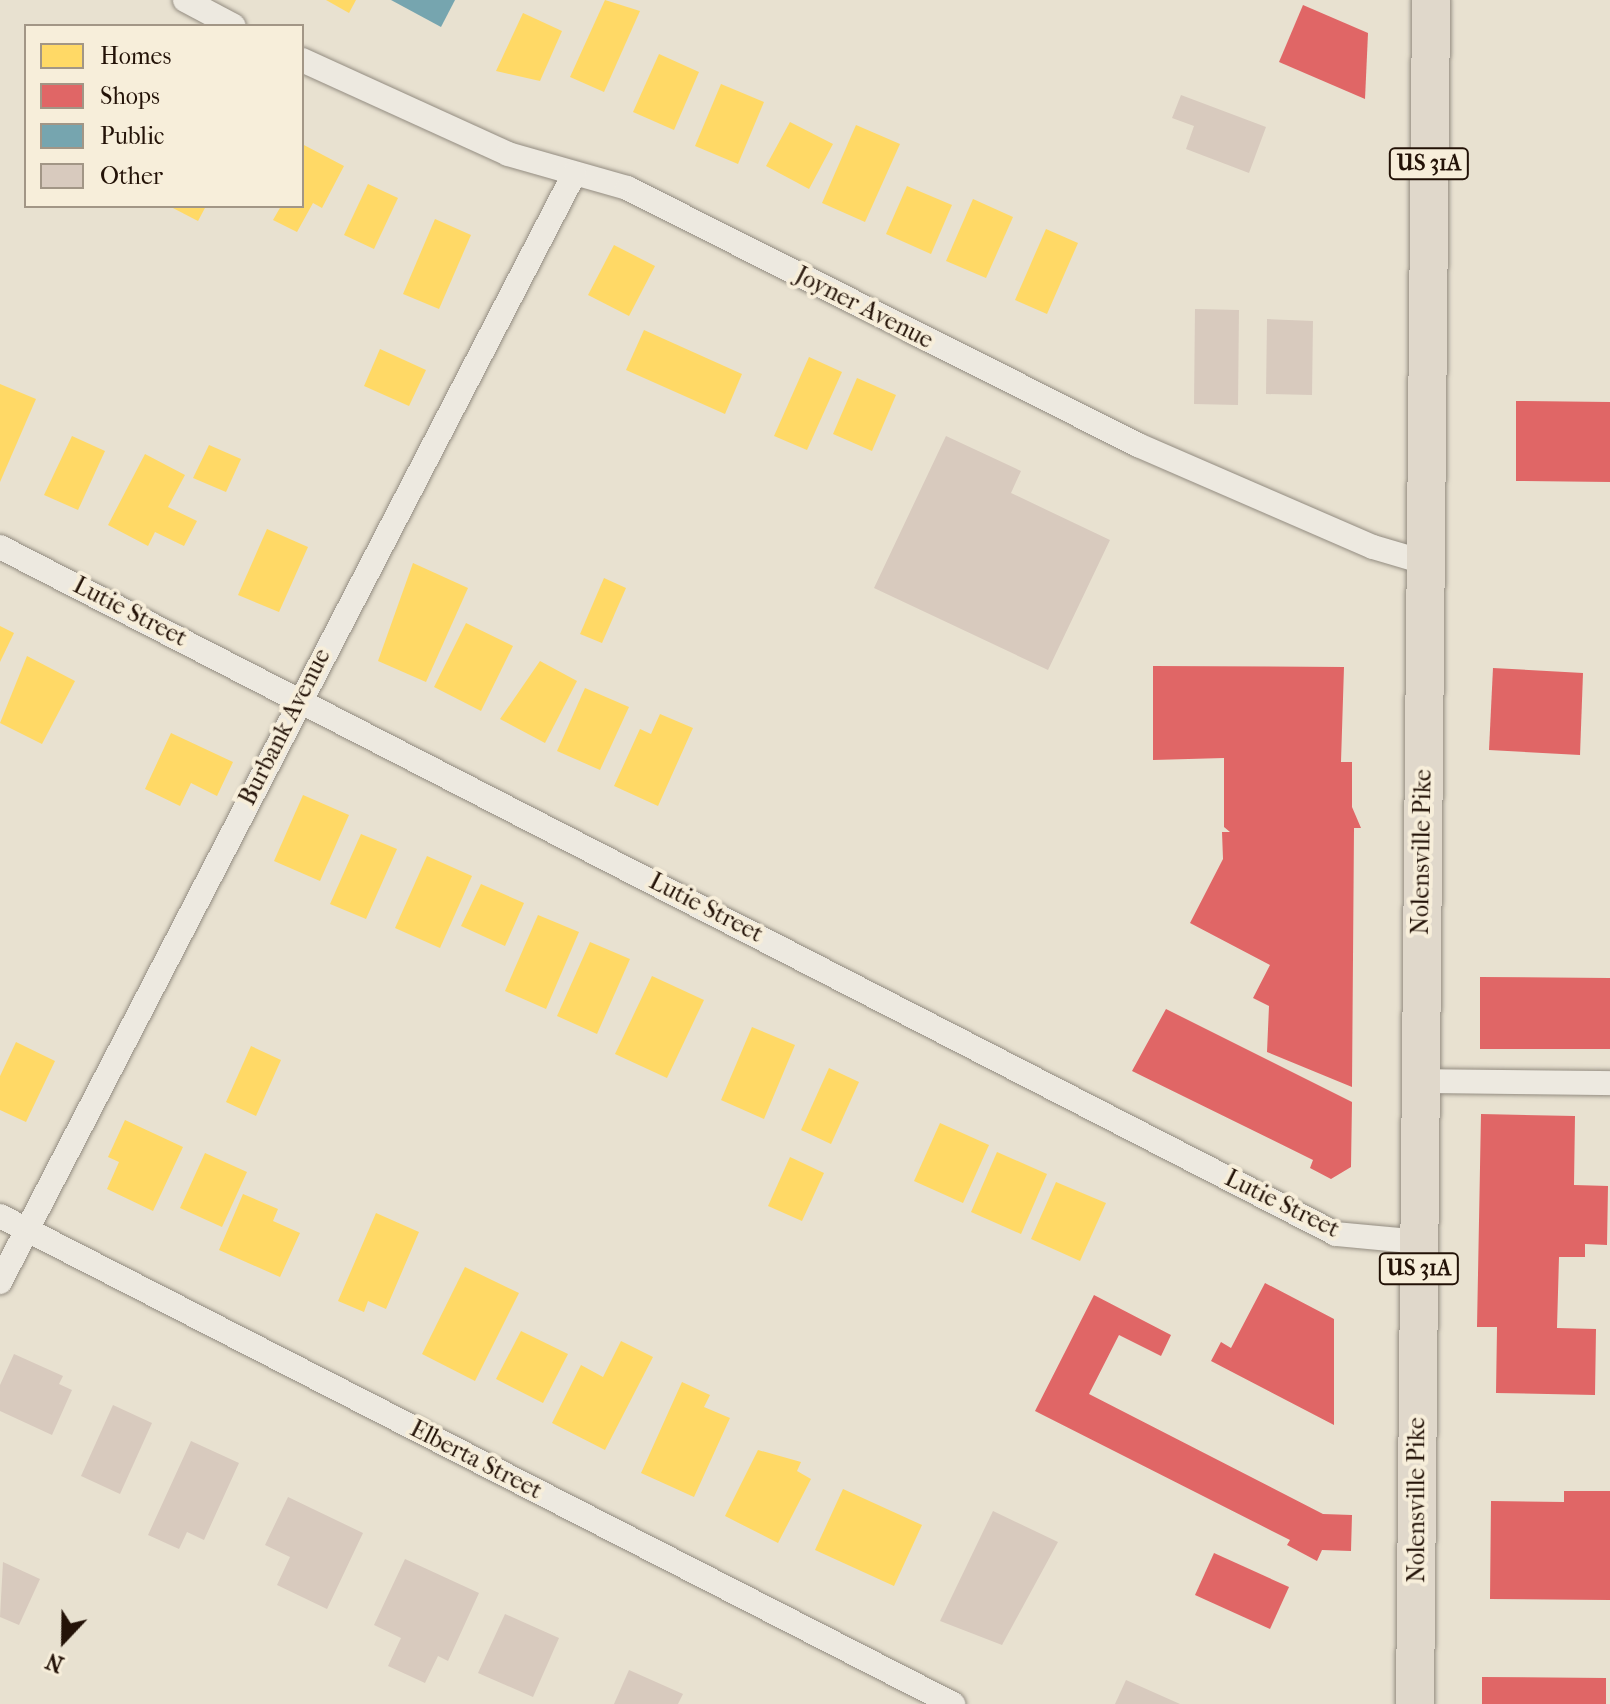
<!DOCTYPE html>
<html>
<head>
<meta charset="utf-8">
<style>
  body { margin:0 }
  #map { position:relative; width:1610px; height:1704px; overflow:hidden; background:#e8e1d0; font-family:"IM FELL French Canon",serif }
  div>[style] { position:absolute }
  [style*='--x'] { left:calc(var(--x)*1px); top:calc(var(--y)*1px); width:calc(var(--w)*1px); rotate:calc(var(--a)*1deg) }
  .homes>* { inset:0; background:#ffd966 }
  .shops>* { inset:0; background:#e06666 }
  .public>* { inset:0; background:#76a5af }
  .building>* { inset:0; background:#d8cabe }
  .roads { filter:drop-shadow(0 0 2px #938c81) drop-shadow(0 0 2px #938c81) }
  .minor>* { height:24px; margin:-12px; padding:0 12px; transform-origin:12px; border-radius:12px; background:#ede9e0 }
  .primary>* { height:38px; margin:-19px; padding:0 19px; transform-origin:19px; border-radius:19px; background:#e0d8cb }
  span { translate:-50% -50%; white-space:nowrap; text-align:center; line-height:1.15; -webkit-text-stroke:8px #f7eeda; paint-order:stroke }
  .shield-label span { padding:2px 6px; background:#f7eeda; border:2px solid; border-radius:6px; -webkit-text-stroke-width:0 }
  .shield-label { font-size:22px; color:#231207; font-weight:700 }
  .street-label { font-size:24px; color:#231207 }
  .legend { position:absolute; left:24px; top:24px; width:280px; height:184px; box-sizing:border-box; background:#f7eeda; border:2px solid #a29686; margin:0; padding:10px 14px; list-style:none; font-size:24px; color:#231207 }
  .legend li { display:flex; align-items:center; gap:16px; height:40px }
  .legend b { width:40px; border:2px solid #a29686 }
  .north { position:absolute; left:24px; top:1600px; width:80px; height:80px; -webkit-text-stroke:6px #f7eeda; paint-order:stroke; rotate:202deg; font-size:22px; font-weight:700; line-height:32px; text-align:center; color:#231207 }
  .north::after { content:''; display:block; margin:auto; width:28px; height:36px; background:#231207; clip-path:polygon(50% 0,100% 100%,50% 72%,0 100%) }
</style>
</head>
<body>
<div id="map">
  <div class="homes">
    <div style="clip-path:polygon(326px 0,356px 0,349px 13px)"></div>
    <div style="clip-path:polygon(605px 0,640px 11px,604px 92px,570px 77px)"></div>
    <div style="clip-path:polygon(523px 13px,562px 31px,540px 81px,496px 71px)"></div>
    <div style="clip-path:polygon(659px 54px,699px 72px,674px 130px,633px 112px)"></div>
    <div style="clip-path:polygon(721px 84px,764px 102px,738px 164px,695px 146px)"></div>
    <div style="clip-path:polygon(790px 122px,833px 144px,809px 189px,766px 166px)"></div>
    <div style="clip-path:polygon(856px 125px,900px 144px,865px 222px,822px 203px)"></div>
    <div style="clip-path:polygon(302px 144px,344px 166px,322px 208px,313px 203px,297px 232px,273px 220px,281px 206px,302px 206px)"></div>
    <div style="clip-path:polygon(368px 184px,398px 198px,374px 249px,344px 235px)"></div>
    <div style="clip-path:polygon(907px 186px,952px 205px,931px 254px,886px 234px)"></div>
    <div style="clip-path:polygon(973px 199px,1013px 217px,986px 278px,946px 261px)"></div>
    <div style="clip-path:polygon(169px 206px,206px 206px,198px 221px)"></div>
    <div style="clip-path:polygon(435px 219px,471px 235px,439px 309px,403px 294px)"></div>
    <div style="clip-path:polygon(1046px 229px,1078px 243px,1047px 314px,1015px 300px)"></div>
    <div style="clip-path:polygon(614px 245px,655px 266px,629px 316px,588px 295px)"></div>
    <div style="clip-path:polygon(644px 330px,742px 374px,725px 414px,626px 370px)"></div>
    <div style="clip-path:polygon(380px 349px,426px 370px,409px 406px,364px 386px)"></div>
    <div style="clip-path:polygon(809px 357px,842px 372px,807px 450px,774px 436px)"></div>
    <div style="clip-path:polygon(857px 378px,896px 395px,872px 451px,833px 434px)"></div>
    <div style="clip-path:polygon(0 384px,36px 399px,0 482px)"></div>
    <div style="clip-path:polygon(72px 436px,105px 451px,78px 510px,44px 495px)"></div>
    <div style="clip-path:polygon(209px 445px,241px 459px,226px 492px,193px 478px)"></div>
    <div style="clip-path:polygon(145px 454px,185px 475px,168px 507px,197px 521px,184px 546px,155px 532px,148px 546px,108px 525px)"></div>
    <div style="clip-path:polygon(267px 529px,308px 547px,279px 612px,238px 595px)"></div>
    <div style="clip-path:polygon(413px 563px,468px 588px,426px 682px,378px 661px)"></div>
    <div style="clip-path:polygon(604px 578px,626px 588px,602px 643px,580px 634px)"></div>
    <div style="clip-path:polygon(466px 623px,513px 646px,481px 711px,434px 687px)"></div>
    <div style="clip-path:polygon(0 626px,14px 633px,0 662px)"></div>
    <div style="clip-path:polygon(27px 656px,75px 681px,42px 744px,0 723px)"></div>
    <div style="clip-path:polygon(540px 661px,577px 681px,545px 743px,500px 719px)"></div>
    <div style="clip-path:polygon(585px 688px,629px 707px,600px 770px,557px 751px)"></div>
    <div style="clip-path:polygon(660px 714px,693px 728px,658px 806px,614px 786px,640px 729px,651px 734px)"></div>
    <div style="clip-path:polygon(171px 733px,233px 762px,217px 796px,191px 783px,180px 806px,145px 789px)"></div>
    <div style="clip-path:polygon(303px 795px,349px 815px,320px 881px,274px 861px)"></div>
    <div style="clip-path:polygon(361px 834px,397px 849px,366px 919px,330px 904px)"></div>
    <div style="clip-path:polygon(427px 856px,472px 876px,440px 948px,395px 928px)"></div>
    <div style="clip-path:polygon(481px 884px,524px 903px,505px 946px,461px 926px)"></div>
    <div style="clip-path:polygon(538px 915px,579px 932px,546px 1009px,505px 991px)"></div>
    <div style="clip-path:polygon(590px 942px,630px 959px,597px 1034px,557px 1016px)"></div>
    <div style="clip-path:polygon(652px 976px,704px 1000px,667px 1078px,615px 1054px)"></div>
    <div style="clip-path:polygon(752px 1027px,795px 1045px,764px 1119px,721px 1100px)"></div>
    <div style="clip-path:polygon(16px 1042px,55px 1061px,26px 1122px,0 1110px,0 1076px)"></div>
    <div style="clip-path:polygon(251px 1046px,281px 1060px,256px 1116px,226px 1102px)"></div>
    <div style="clip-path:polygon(829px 1068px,859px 1082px,831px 1144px,801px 1130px)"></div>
    <div style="clip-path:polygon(125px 1120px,183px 1147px,153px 1211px,107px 1189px,119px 1162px,108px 1157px)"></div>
    <div style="clip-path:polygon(940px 1123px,989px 1145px,963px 1203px,914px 1181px)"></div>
    <div style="clip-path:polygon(997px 1152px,1047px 1174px,1021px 1234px,971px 1212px)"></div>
    <div style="clip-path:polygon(205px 1153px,247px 1172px,222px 1227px,180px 1208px)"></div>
    <div style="clip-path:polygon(790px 1157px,824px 1173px,802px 1221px,768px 1206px)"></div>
    <div style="clip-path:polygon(1056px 1182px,1106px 1203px,1080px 1261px,1031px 1239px)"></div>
    <div style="clip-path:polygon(243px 1194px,278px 1209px,273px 1221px,300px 1233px,280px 1277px,219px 1250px)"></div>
    <div style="clip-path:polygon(376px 1213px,419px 1232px,386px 1309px,368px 1301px,364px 1312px,338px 1301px)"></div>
    <div style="clip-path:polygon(465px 1267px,519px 1293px,475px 1381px,422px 1354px)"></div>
    <div style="clip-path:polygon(521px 1331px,568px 1354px,543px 1403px,496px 1379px)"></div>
    <div style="clip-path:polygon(621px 1341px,653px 1357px,605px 1450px,552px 1423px,581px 1365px,603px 1377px)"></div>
    <div style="clip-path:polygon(682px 1382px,710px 1395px,704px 1407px,730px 1418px,694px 1497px,641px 1473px)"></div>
    <div style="clip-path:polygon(758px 1450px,801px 1462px,797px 1471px,811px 1479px,778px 1543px,725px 1516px)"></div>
    <div style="clip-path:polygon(843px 1489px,922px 1525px,894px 1586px,815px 1550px)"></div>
  </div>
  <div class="shops">
    <div style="clip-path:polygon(1303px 5px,1368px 33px,1365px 99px,1279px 62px)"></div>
    <div style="clip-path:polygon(1516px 401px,1610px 402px,1610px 482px,1516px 481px)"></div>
    <div style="clip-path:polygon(1153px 666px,1344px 667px,1341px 762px,1352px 762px,1352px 807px,1361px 828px,1354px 828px,1352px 1087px,1267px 1052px,1269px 1006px,1253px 998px,1270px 965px,1190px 923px,1223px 859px,1222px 832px,1230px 832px,1224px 827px,1224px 758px,1153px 760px)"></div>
    <div style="clip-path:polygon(1493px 668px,1583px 673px,1580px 755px,1489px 750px)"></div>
    <div style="clip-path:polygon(1480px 977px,1610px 978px,1610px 1049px,1480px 1049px)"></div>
    <div style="clip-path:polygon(1166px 1009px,1352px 1102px,1351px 1167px,1331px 1179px,1310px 1168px,1313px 1160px,1132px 1071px)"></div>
    <div style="clip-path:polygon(1481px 1114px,1575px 1116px,1574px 1185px,1608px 1186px,1607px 1245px,1585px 1244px,1585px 1257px,1559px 1257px,1557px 1328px,1596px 1329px,1595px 1395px,1496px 1393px,1497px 1327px,1477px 1327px)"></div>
    <div style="clip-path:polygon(1265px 1283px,1334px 1319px,1334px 1425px,1211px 1361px,1221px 1342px,1231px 1348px)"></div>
    <div style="clip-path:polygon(1094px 1295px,1171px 1335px,1161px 1356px,1119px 1335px,1089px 1394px,1323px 1514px,1352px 1515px,1351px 1551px,1322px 1550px,1317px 1561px,1287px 1545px,1290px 1540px,1035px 1411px)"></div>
    <div style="clip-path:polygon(1564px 1491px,1610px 1491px,1610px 1600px,1490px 1599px,1491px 1501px,1564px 1502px)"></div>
    <div style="clip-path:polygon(1214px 1553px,1289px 1587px,1270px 1629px,1195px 1595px)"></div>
    <div style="clip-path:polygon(1482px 1677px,1606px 1678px,1606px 1704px,1482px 1704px)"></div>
  </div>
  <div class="public">
    <div style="clip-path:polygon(391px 0,455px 0,441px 27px)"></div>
  </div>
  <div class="building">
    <div style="clip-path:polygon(1181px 95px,1266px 127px,1249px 173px,1186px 149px,1194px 126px,1172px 118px)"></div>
    <div style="clip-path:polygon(1195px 309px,1239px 310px,1238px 405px,1194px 404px)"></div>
    <div style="clip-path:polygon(1267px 319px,1313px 321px,1312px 395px,1266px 394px)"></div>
    <div style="clip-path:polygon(946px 436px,1021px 471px,1011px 493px,1110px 540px,1048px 670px,874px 588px)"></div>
    <div style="clip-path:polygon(14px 1354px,63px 1376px,59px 1384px,72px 1390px,52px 1435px,0 1411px,0 1385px)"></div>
    <div style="clip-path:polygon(113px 1405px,152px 1423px,120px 1494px,81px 1476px)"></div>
    <div style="clip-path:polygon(191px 1441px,239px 1463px,204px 1540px,187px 1532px,179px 1549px,148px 1535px)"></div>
    <div style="clip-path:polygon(288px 1497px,363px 1533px,327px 1609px,277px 1585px,290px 1557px,265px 1545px)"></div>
    <div style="clip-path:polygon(993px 1511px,1058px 1542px,1002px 1645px,940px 1621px)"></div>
    <div style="clip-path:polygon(405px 1559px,479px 1593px,448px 1661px,438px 1656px,425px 1683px,388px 1666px,401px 1638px,374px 1625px)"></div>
    <div style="clip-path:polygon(3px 1562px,40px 1579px,19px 1625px,0 1617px)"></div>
    <div style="clip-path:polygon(505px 1614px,559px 1638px,533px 1697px,478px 1673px)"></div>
    <div style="clip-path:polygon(629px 1670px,683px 1694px,678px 1704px,614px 1704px)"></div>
    <div style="clip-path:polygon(1126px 1680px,1180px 1704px,1115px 1704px)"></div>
  </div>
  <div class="roads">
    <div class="minor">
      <div style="--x:185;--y:0;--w:55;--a:28"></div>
      <div style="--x:302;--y:60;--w:226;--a:24.5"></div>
      <div style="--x:508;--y:154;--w:124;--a:15.9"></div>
      <div style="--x:627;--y:188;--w:572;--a:26.7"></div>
      <div style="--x:1138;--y:445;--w:256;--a:23.5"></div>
      <div style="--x:1373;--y:547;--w:53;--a:16.4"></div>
      <div style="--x:0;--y:547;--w:1502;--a:27.21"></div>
      <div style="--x:1336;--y:1234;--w:84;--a:5.4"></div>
      <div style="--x:1419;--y:1081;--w:191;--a:0.6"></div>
      <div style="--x:0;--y:1216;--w:1071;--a:27.12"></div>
      <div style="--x:0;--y:1282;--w:1248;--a:-62.61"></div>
    </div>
    <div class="primary">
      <div style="--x:1415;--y:1704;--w:1704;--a:-89.46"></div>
    </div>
  </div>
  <div class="shield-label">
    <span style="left:1429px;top:164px">US 31A</span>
    <span style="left:1419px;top:1269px">US 31A</span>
  </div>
  <div class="street-label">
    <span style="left:864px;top:308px;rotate:27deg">Joyner Avenue</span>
    <span style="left:130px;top:612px;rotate:27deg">Lutie Street</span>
    <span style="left:285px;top:727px;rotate:-63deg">Burbank Avenue</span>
    <span style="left:1422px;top:852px;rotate:-89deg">Nolensville Pike</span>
    <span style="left:706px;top:908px;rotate:27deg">Lutie Street</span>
    <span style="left:1282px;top:1204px;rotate:26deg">Lutie Street</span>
    <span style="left:476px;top:1460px;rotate:27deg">Elberta Street</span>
    <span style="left:1417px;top:1500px;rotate:-90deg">Nolensville Pike</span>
  </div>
  <ul class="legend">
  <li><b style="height:22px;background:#ffd966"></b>Homes</li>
  <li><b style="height:22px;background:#e06666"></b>Shops</li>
  <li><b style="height:22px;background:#76a5af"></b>Public</li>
  <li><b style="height:22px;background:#d8cabe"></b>Other</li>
  </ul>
  <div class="north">N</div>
</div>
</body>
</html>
